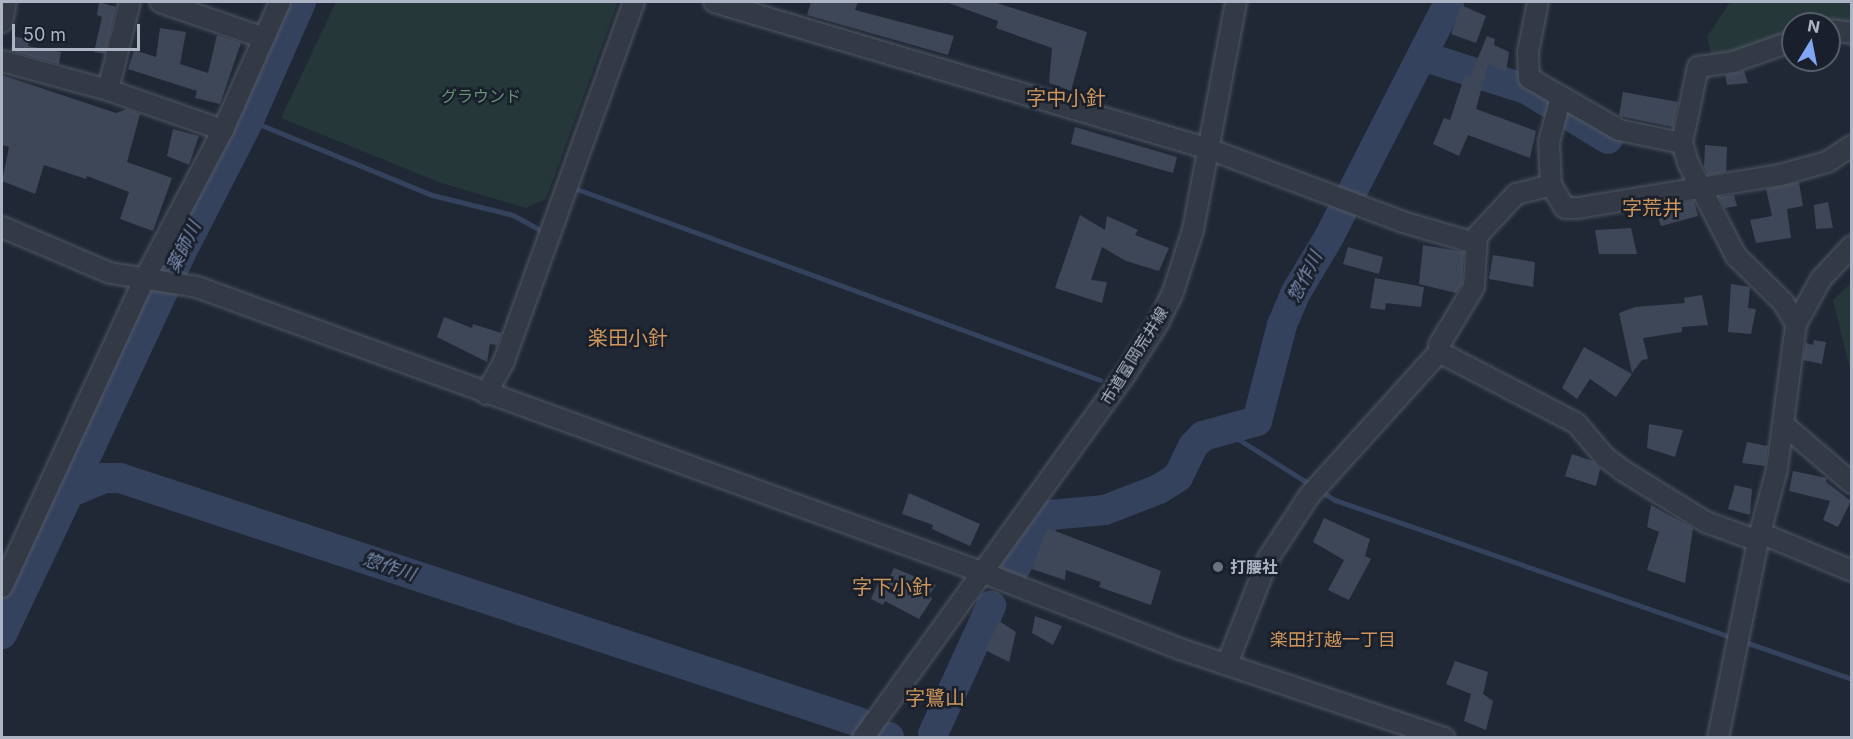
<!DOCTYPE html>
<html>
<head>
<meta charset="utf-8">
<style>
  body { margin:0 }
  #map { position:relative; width:1853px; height:739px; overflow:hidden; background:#202835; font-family:Inter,"Noto Sans JP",sans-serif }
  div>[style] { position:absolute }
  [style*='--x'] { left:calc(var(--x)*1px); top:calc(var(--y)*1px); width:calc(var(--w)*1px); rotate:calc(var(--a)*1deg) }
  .green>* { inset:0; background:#253739 }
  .stream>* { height:5px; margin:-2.5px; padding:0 2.5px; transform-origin:2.5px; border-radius:2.5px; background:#34425d }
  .river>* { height:30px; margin:-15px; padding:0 15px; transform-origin:15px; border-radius:15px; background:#34425d }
  .building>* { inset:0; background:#3e4758 }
  .roads { filter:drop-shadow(0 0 2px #515764) drop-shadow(0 0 2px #515764) }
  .minor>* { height:20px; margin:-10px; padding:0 10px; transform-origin:10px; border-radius:10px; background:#333a46 }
  .dots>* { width:16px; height:16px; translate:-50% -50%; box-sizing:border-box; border:3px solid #191f2b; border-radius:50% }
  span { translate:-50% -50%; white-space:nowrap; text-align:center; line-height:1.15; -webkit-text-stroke:5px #191f2b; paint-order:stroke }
  .park-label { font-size:16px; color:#669273 }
  .street-label { font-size:16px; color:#adb4c3 }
  .poi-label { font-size:16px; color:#adb4c3; font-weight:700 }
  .left { translate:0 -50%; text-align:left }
  .water-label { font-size:18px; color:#7689ab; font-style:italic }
  .neighbourhood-label { font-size:18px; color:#cf965c }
  .quarter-label { font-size:20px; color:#cf965c }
  .frame { position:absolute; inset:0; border:3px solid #adb4c3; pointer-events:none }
  .north { position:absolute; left:1781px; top:12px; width:60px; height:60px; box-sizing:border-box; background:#191f2b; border:2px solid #545b68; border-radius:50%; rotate:10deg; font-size:16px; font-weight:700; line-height:24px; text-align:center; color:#adb4c3 }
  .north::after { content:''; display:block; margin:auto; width:21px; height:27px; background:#81a6f4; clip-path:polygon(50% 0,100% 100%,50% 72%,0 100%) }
  .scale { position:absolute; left:12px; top:24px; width:128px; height:27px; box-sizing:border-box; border:3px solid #adb4c3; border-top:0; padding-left:8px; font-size:18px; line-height:21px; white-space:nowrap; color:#adb4c3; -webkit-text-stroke:4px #191f2b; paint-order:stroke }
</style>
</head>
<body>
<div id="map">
  <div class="green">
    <div style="clip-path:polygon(336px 2px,618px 2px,546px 199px,526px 208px,441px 183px,281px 118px)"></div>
    <div style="clip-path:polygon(1730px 2px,1851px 2px,1851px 28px,1793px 24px,1793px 35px,1753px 50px,1712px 56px,1707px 37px)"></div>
    <div style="clip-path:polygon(1851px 283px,1851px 373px,1833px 300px)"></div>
  </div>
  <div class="stream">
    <div style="--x:249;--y:120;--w:198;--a:22.3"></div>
    <div style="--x:432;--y:195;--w:83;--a:13.9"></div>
    <div style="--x:513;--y:215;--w:38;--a:29"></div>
    <div style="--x:573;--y:191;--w:3;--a:-72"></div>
    <div style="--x:574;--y:188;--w:560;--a:20.05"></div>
    <div style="--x:1238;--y:439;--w:115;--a:32.2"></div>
    <div style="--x:1335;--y:500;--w:547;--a:19.1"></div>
  </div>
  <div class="river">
    <div style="--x:1422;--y:56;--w:109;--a:17.6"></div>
    <div style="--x:1526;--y:89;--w:96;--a:31.4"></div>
    <div style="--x:69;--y:493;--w:263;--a:-65"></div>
    <div style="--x:180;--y:255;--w:152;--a:-62.9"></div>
    <div style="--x:249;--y:120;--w:129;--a:-66.2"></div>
    <div style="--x:1016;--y:567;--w:43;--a:-62.2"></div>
    <div style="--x:1036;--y:529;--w:20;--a:-45"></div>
    <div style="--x:1050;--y:515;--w:55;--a:-5.2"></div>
    <div style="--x:1105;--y:510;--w:58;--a:-21.3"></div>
    <div style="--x:1159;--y:489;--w:22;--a:-32"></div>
    <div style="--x:1178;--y:477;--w:34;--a:-64"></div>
    <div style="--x:1193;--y:446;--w:14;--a:-45"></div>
    <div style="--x:1203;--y:436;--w:56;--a:-15.5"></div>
    <div style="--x:1257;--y:421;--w:99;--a:-75.4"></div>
    <div style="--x:1282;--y:325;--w:34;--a:-67"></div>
    <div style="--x:1295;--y:294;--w:66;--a:-59.2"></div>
    <div style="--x:1329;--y:237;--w:264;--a:-62.9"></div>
    <div style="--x:2;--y:634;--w:156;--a:-64.6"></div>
    <div style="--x:69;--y:493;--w:38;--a:-23"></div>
    <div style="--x:104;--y:478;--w:16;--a:0"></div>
    <div style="--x:120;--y:478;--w:778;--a:18.27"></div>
    <div style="--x:933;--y:734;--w:141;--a:-65.6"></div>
    <div style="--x:889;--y:737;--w:1;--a:90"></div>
  </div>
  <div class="building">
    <div style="clip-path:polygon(99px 2px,116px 7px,105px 54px,94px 52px,102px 17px,97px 15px)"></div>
    <div style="clip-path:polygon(811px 2px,858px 2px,855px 10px,954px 36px,948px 55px,807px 15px)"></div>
    <div style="clip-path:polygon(946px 2px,994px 2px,1087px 32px,1071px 91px,1049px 83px,1052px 48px,996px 28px,998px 21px)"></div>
    <div style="clip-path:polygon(1461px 5px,1486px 16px,1476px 43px,1451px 34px)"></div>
    <div style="clip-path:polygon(160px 28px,186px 32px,180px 64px,208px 73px,217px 35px,241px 43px,220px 104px,195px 98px,197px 91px,128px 69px,134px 50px,156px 57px)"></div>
    <div style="clip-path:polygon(13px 36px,30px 40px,28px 46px,61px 52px,59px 64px,11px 51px)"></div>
    <div style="clip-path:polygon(1487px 36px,1495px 39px,1494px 45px,1509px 52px,1506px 72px,1488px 64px,1476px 109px,1536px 131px,1530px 158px,1468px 135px,1459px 156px,1433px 144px,1444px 118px,1450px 120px,1465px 75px,1470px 77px)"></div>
    <div style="clip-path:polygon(1744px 71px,1748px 83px,1727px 85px,1725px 75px)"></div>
    <div style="clip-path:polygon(2px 75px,116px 113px,127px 109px,140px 114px,127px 162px,172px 178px,153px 231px,120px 219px,129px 192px,87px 176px,86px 179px,44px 165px,35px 194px,2px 181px,9px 147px,2px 145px)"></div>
    <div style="clip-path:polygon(1623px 92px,1678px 102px,1673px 127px,1619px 116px)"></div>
    <div style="clip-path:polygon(1075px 127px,1177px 157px,1173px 173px,1071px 144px)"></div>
    <div style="clip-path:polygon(173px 129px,199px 136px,189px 165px,167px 156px)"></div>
    <div style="clip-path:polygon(1705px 145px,1727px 147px,1726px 172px,1708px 175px,1704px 167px)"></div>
    <div style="clip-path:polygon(1799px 182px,1803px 206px,1787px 209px,1791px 238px,1756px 243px,1750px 220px,1772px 216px,1766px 189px)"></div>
    <div style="clip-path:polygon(1734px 195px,1737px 206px,1725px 208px,1719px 197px)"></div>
    <div style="clip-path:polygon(1694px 201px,1698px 216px,1661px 226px,1655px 208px)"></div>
    <div style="clip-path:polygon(1828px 202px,1833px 228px,1816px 229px,1814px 205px)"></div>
    <div style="clip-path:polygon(1080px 215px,1105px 230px,1107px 216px,1138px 230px,1135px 235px,1169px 248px,1159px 271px,1126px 261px,1102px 247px,1091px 280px,1107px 282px,1102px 303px,1055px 288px)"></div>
    <div style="clip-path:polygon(1631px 228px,1637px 254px,1599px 254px,1595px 230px)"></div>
    <div style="clip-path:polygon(1423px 245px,1464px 252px,1462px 284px,1456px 293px,1419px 284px)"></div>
    <div style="clip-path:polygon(1348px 247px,1383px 257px,1379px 274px,1343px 264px)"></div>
    <div style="clip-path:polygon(1493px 255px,1535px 262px,1533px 287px,1489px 279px)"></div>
    <div style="clip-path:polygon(1375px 278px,1424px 287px,1421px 307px,1386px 303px,1385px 310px,1370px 308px)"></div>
    <div style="clip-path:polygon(1731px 284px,1750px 287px,1748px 308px,1756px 309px,1751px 334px,1728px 332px)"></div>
    <div style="clip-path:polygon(1702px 295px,1708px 325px,1682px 327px,1682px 332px,1643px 338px,1648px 359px,1642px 360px,1632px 373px,1619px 313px,1635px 307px,1685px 303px,1684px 298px)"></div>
    <div style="clip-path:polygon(444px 317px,472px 328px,473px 324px,501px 333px,497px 345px,490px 344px,487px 362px,437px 337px)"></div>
    <div style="clip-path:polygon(1814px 340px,1826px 342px,1822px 364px,1803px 360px,1806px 343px,1813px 345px)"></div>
    <div style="clip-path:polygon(1584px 347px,1632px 374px,1616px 397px,1590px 379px,1577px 399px,1562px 388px)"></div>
    <div style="clip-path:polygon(1649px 424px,1683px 430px,1675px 457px,1647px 448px)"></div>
    <div style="clip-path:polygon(1747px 442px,1768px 446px,1765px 466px,1742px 463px)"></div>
    <div style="clip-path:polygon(1572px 454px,1593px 461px,1600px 469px,1596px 486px,1565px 476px)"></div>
    <div style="clip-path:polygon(1793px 471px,1827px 478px,1826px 482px,1851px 501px,1838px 527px,1823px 520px,1830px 501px,1789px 491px)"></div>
    <div style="clip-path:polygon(1735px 485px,1752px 489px,1750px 515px,1728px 509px)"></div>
    <div style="clip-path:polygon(909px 493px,980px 524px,970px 546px,932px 529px,933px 525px,902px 514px)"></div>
    <div style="clip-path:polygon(1651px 505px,1693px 528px,1685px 583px,1647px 570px,1659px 532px,1647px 527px)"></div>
    <div style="clip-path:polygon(1324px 518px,1370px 539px,1365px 556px,1371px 559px,1349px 600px,1328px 590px,1344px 560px,1313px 542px)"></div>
    <div style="clip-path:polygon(1047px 528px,1161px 571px,1151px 605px,1099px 587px,1101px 582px,1066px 570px,1065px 580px,1032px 569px)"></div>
    <div style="clip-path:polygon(894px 568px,936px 585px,929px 595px,932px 599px,919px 619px,885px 601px,883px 605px,871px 599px,880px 579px,888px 581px)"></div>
    <div style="clip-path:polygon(1035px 616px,1062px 626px,1053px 645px,1032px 633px)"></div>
    <div style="clip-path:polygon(999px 621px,1016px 632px,1009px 662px,985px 650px)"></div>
    <div style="clip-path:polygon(1455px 661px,1488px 672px,1483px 694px,1493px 701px,1486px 730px,1464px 721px,1471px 694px,1446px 684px)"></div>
  </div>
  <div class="roads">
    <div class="minor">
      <div style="--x:160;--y:2;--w:110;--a:19.1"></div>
      <div style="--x:714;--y:2;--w:516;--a:16.54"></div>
      <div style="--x:1209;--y:149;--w:207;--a:20.6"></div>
      <div style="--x:1403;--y:222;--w:75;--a:16.3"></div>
      <div style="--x:1538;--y:2;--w:51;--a:101.3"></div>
      <div style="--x:1528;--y:52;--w:26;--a:88"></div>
      <div style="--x:1529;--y:78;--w:104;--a:30"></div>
      <div style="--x:1619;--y:130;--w:64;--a:11.7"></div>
      <div style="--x:1682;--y:143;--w:21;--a:73"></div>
      <div style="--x:1688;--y:163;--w:105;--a:62.7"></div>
      <div style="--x:1736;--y:256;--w:66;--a:44.4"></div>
      <div style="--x:1783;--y:302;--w:26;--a:59"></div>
      <div style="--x:2;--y:22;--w:20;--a:-79"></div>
      <div style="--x:1829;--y:30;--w:23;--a:7"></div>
      <div style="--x:2;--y:61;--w:110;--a:15.3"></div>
      <div style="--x:108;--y:90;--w:122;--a:19.2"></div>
      <div style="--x:108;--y:90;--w:91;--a:-76"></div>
      <div style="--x:1682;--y:143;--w:78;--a:-78.1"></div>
      <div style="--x:1698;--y:67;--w:35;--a:-8"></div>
      <div style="--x:1733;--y:62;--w:64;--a:-19.3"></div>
      <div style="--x:1551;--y:185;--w:27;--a:59"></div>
      <div style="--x:1565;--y:208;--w:13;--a:0"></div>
      <div style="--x:1578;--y:208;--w:205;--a:-9.3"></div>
      <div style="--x:1780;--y:175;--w:49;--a:-15.5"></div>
      <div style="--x:1827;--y:162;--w:30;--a:-33"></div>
      <div style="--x:2;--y:227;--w:117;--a:23.1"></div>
      <div style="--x:110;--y:273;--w:88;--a:9.1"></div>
      <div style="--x:197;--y:287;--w:837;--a:19.97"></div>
      <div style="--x:984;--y:573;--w:210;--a:21.2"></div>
      <div style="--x:1180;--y:649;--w:279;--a:18.6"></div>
      <div style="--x:1439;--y:352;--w:154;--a:27.4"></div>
      <div style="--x:1576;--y:423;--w:45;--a:49.5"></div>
      <div style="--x:1605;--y:457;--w:21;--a:37"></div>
      <div style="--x:1622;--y:470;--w:99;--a:31.8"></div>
      <div style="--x:1706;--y:522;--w:55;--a:20.1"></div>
      <div style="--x:486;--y:394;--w:38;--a:-61"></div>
      <div style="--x:504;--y:361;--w:382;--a:-70.1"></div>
      <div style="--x:1784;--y:425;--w:89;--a:40.5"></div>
      <div style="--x:1760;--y:533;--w:100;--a:22.4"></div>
      <div style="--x:2;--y:587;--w:343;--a:-65.2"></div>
      <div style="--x:146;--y:276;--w:165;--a:-62.2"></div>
      <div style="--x:223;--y:130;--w:140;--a:-66"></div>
      <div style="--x:1227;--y:664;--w:115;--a:-68.6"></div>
      <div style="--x:1269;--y:557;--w:73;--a:-56.7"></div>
      <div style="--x:1309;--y:496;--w:194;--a:-47.9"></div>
      <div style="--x:1439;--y:352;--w:7;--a:-90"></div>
      <div style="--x:1439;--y:345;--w:68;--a:-58.9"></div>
      <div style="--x:1474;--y:287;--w:51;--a:-86.6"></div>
      <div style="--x:1477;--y:236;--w:57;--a:-47.1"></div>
      <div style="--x:1516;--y:194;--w:36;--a:-14"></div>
      <div style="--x:1551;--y:185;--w:43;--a:-92.7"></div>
      <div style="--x:1549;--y:142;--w:47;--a:-75.1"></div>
      <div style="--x:863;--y:738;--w:444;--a:-54.2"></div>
      <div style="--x:1123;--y:378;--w:65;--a:-57.5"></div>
      <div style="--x:1158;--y:323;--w:34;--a:-64"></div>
      <div style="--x:1173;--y:292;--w:65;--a:-72.1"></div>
      <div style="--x:1193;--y:230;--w:232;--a:-79.3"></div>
      <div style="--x:1718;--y:738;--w:201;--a:-78.5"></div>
      <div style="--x:1758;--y:541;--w:74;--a:-75.2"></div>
      <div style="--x:1777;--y:469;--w:146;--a:-82.5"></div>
      <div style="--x:1796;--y:324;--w:51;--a:-60.9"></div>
      <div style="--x:1821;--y:279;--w:45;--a:-46.8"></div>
    </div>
  </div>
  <div class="dots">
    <div style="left:1218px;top:567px;background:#6b7280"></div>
  </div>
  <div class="park-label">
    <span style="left:481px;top:96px">グラウンド</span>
  </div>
  <div class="street-label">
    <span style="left:1134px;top:356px;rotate:-58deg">市道富岡荒井線</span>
  </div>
  <div class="poi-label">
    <span class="left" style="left:1230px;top:567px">打腰社</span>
  </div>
  <div class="water-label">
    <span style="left:184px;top:247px;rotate:-64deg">薬師川</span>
    <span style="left:1305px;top:277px;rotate:-63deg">惣作川</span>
    <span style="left:389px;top:567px;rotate:18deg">惣作川</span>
  </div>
  <div class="neighbourhood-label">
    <span style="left:1333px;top:640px">楽田打越一丁目</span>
  </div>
  <div class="quarter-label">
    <span style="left:1066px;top:98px">字中小針</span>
    <span style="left:1652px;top:208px">字荒井</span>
    <span style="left:628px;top:338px">楽田小針</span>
    <span style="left:892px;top:587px">字下小針</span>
    <span style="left:935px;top:698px">字鷺山</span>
  </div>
  <div class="frame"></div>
  <div class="north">N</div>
  <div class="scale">50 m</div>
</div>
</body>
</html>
